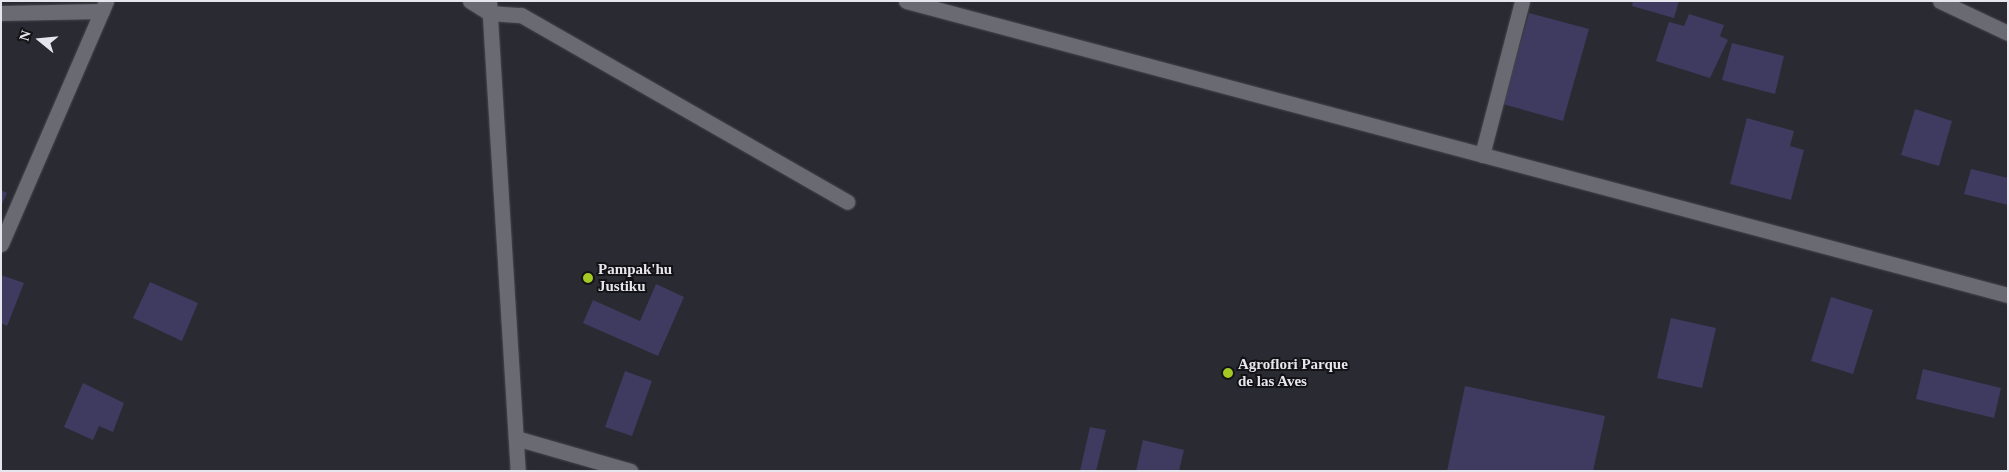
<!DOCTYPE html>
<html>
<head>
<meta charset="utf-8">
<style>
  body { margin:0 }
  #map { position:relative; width:2009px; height:472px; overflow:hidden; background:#2a2a32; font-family:"Times New Roman",serif }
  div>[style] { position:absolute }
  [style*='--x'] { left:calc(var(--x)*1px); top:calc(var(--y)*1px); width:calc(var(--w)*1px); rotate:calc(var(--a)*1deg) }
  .building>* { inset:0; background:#3f3a5f }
  .roads { filter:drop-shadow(0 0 1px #46454c) drop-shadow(0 0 1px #46454c) }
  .minor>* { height:15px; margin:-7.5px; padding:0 7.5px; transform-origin:7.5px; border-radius:7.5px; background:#6a6a73 }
  .dots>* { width:14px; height:14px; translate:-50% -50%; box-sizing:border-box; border:2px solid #131317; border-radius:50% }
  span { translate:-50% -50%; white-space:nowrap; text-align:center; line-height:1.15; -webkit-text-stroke:4px #131317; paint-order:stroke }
  .poi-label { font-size:15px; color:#e6e6ec; font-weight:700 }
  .left { translate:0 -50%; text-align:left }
  .frame { position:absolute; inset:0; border:2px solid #e6e6ec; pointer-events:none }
  .north { position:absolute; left:15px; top:15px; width:50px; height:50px; -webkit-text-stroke:4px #131317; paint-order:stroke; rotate:287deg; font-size:14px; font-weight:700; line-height:20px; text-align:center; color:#e6e6ec }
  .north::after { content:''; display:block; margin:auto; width:18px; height:22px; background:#e6e6ec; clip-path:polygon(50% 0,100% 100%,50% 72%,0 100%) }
</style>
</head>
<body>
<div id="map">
  <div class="building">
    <div style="clip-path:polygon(1633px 1px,1679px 1px,1674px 18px,1632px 6px)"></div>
    <div style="clip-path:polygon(1529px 13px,1589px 29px,1563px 121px,1503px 104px)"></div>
    <div style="clip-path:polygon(1689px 14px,1724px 25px,1720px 36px,1728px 40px,1710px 78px,1656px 61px,1669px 22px,1684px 26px)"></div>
    <div style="clip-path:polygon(1732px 43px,1784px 56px,1775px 94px,1722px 80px)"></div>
    <div style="clip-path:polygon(1915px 109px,1952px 121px,1939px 166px,1901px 155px)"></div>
    <div style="clip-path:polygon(1747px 118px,1794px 131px,1790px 146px,1804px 150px,1791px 200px,1730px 184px)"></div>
    <div style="clip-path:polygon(1971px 169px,2008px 178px,2008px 205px,1964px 194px)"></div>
    <div style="clip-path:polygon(1px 190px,7px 193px,1px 206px)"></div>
    <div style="clip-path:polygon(1px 275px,24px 283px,7px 326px,1px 323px)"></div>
    <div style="clip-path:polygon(150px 282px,198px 303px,182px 341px,133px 318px)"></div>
    <div style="clip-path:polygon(656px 284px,684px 297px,658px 356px,583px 323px,593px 300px,640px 321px)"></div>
    <div style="clip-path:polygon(1831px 297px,1873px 310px,1853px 374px,1811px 361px)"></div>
    <div style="clip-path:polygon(1671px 318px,1716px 328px,1702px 388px,1657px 378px)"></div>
    <div style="clip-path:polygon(1923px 369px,2001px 388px,1994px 418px,1916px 399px)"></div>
    <div style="clip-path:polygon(625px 371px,652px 381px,632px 436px,605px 427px)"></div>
    <div style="clip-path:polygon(83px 383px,124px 403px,113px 432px,99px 426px,93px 440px,64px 427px)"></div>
    <div style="clip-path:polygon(1465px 386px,1605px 416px,1593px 471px,1447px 471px)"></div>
    <div style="clip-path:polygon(1090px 427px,1106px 430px,1096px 471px,1080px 471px)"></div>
    <div style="clip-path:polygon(1143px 440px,1184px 450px,1179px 471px,1136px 471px)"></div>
  </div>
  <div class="roads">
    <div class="minor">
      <div style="--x:470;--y:1;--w:22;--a:32"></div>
      <div style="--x:489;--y:13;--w:32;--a:4"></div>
      <div style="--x:521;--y:15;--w:376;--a:29.8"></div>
      <div style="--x:489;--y:1;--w:471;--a:86.5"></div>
      <div style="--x:906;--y:1;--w:1141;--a:14.94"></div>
      <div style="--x:1940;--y:1;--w:75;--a:25.2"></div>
      <div style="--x:1;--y:13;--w:101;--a:-1.1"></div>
      <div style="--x:1482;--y:155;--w:159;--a:-75.4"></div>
      <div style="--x:1;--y:244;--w:265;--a:-66.6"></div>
      <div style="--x:516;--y:438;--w:119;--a:16.1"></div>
    </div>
  </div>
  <div class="dots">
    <div style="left:588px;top:278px;background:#a4c824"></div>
    <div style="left:1228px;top:373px;background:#a4c824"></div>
  </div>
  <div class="poi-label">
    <span class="left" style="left:598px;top:278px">Pampak'hu<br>Justiku</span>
    <span class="left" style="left:1238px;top:373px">Agroflori Parque<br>de las Aves</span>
  </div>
  <div class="frame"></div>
  <div class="north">N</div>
</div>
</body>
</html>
